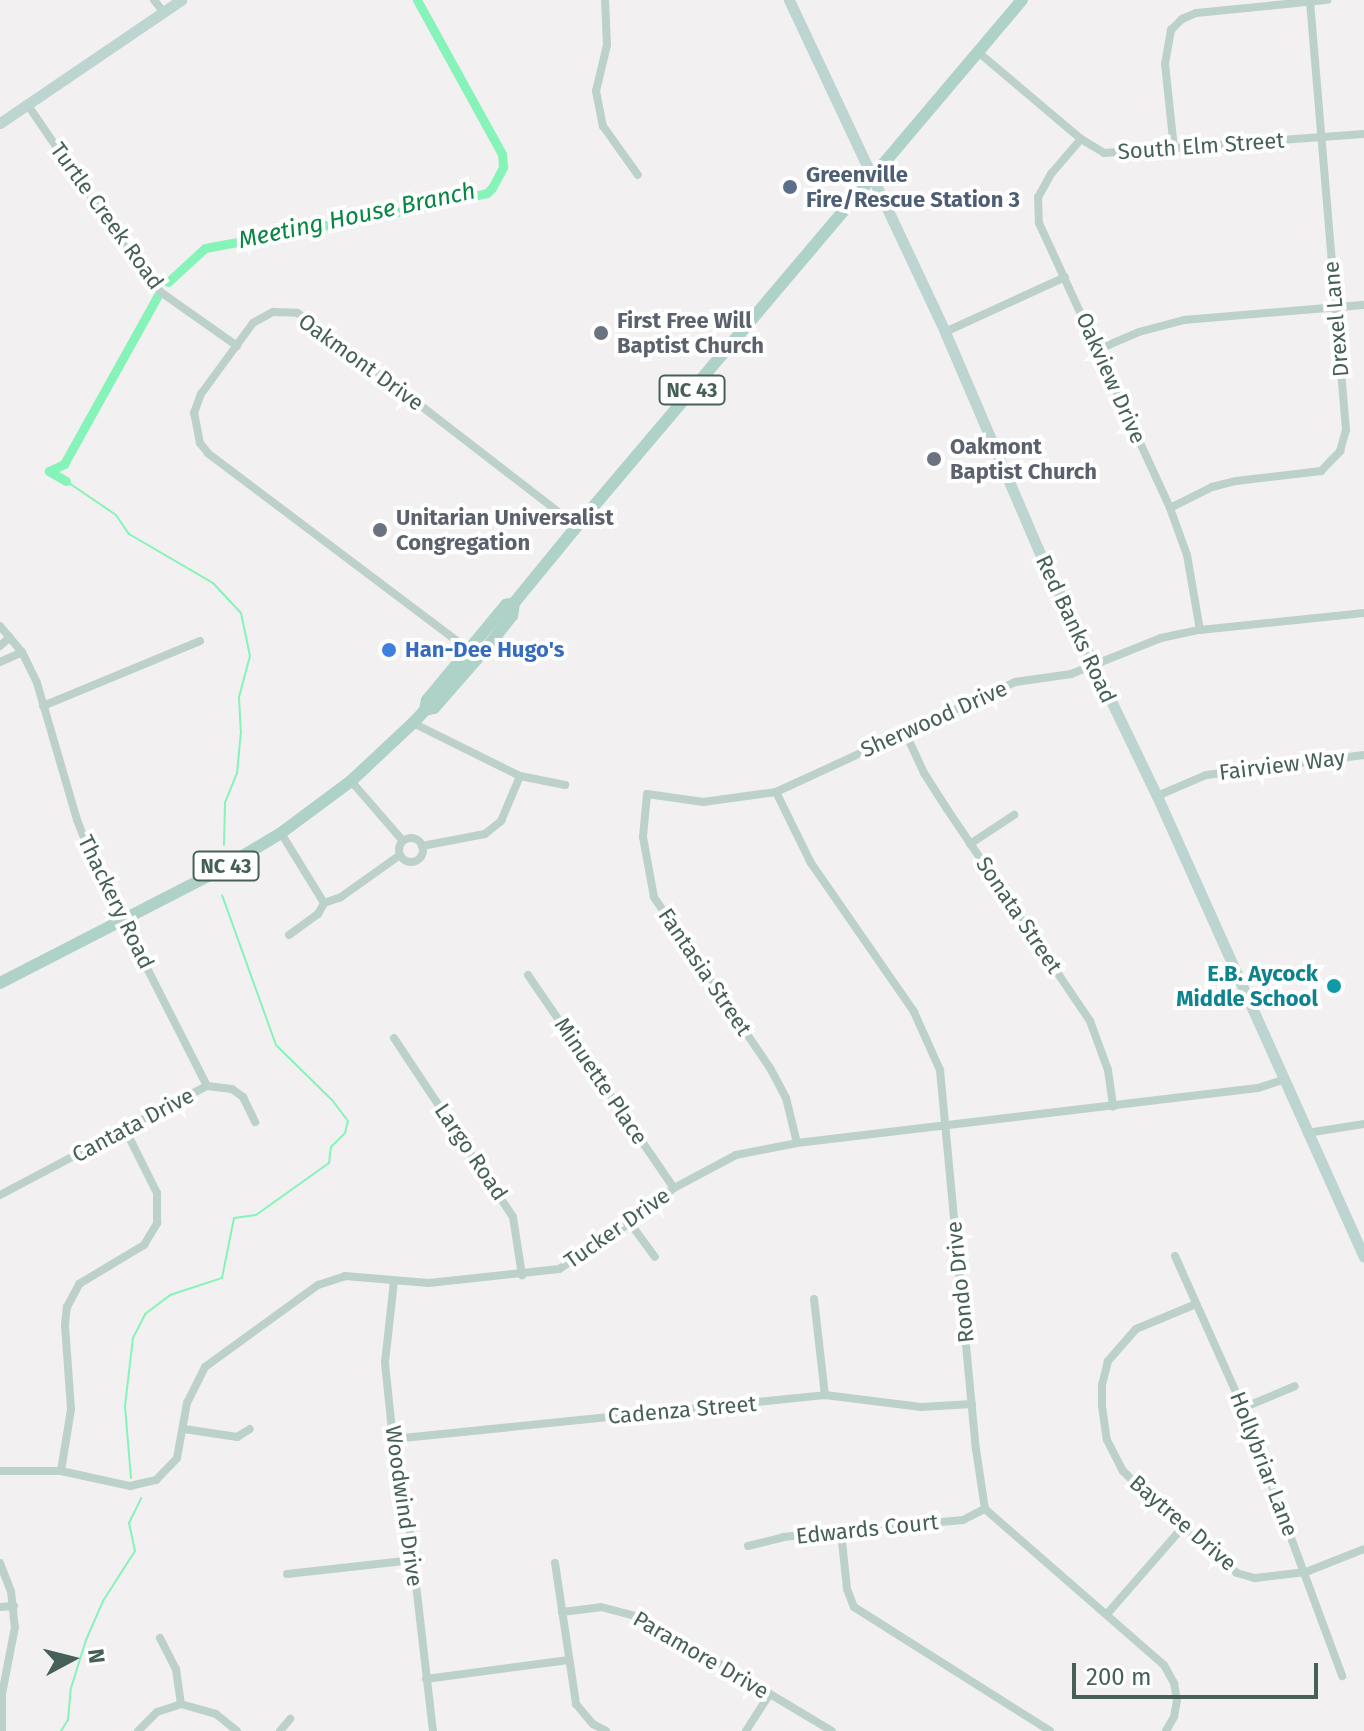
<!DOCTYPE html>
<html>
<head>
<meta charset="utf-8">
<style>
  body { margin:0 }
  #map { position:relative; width:1364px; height:1731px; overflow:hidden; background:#f3f0f2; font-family:"Fira Sans",sans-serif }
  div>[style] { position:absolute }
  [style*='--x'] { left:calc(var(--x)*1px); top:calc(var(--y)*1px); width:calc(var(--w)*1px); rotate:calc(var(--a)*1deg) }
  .stream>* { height:2px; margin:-1px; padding:0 1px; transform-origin:1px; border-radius:1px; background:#86f3b9 }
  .canal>* { height:9px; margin:-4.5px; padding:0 4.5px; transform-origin:4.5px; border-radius:4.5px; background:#86f3b9 }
  .street>* { height:8px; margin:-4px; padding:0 4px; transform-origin:4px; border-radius:4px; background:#bdd1cb }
  .street>.ring { margin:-4px; padding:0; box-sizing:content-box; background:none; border:8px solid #bdd1cb; border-radius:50% }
  .secondary>* { height:11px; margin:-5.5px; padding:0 5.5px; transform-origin:5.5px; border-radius:5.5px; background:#bdd5d0 }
  .primary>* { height:12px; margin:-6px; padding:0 6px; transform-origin:6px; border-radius:6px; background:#aed1c8 }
  .dots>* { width:22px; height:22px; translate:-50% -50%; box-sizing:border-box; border:4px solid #fff; border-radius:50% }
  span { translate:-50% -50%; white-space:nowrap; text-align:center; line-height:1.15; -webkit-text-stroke:8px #fff; paint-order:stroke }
  .shield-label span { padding:2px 6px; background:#fff; border:2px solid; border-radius:6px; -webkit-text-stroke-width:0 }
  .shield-label { font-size:20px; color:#466059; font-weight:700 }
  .street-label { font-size:22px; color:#466059 }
  .service-label { font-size:22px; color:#4e5e75; font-weight:700 }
  .left { translate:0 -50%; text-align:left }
  .worship-label { font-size:22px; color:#5b616d; font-weight:700 }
  .shop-label { font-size:22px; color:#366cbe; font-weight:700 }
  .culture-label { font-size:22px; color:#0d838f; font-weight:700 }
  .right { translate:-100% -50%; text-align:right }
  .water-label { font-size:24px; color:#068642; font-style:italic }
  .north { position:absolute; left:32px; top:1619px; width:80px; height:80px; -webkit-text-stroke:6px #fff; paint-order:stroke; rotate:83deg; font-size:22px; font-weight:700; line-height:32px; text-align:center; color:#466059 }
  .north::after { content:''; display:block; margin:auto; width:28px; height:36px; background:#466059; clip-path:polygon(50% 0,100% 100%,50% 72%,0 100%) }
  .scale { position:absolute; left:1072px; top:1663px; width:246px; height:36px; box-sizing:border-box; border:4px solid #466059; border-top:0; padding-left:10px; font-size:24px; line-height:28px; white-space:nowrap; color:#466059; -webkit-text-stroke:6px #fff; paint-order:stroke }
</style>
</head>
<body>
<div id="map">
  <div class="stream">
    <div style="--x:66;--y:481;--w:60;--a:34.2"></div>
    <div style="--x:116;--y:515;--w:23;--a:56"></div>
    <div style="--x:129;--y:534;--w:97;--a:30.3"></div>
    <div style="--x:213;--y:583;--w:41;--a:47"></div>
    <div style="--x:241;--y:613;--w:44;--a:78.2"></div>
    <div style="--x:250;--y:656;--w:42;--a:105"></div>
    <div style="--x:239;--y:697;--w:34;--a:87"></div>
    <div style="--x:241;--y:731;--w:42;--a:95.4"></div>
    <div style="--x:237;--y:773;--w:32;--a:112"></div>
    <div style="--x:225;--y:803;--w:42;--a:91.4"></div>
    <div style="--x:131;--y:1478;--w:72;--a:-94.8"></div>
    <div style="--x:125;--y:1406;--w:68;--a:-83.3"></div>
    <div style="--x:133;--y:1338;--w:27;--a:-63"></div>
    <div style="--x:145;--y:1314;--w:31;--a:-37"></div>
    <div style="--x:170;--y:1295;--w:55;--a:-18.1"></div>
    <div style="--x:222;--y:1278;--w:61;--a:-78.7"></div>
    <div style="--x:234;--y:1218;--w:22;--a:-8"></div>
    <div style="--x:256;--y:1215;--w:90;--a:-35.5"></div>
    <div style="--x:329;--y:1163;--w:16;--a:-83"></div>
    <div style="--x:331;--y:1147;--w:20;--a:-45"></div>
    <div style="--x:345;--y:1133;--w:12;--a:-76"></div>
    <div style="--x:348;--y:1121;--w:25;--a:-127"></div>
    <div style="--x:333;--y:1101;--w:80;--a:-135.5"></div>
    <div style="--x:276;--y:1045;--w:159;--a:-109.8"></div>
    <div style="--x:61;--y:1731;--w:13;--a:-58"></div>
    <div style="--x:68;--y:1720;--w:32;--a:-85"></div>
    <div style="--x:71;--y:1688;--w:50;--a:-72.6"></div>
    <div style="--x:86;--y:1640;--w:43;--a:-66.4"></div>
    <div style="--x:103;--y:1601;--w:59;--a:-57.4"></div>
    <div style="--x:135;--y:1551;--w:29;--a:-102"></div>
    <div style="--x:129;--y:1523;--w:28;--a:-64"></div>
  </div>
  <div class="canal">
    <div style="--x:168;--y:282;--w:50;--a:-42.6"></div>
    <div style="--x:205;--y:248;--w:233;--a:-10.6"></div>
    <div style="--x:434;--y:205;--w:54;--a:-12.8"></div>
    <div style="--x:487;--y:193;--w:7;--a:-45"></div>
    <div style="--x:492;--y:188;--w:24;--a:-62"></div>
    <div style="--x:503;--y:167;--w:13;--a:-94"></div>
    <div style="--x:502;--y:154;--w:176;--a:-118.9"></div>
    <div style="--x:66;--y:481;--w:20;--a:-150"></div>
    <div style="--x:49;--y:471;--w:17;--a:-25"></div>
    <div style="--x:64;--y:464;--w:193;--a:-60.9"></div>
  </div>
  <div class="street">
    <div style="--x:154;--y:0;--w:16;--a:52"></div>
    <div style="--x:605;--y:0;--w:45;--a:87.5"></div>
    <div style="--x:607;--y:45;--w:47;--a:103.4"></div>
    <div style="--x:596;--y:91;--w:36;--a:79"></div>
    <div style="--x:603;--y:126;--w:60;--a:54.5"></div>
    <div style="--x:978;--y:52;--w:135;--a:40.2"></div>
    <div style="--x:1081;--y:139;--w:27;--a:31"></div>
    <div style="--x:1104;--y:153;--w:261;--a:-4.2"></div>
    <div style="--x:27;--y:104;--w:207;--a:55.6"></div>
    <div style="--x:144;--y:275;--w:25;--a:45"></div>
    <div style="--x:162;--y:293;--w:92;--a:35.2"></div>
    <div style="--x:1081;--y:139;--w:46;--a:130.6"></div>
    <div style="--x:1051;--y:174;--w:26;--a:119"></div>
    <div style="--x:1038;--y:197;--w:26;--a:88"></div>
    <div style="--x:1039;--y:223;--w:314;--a:65.3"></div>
    <div style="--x:1170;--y:508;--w:50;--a:70.1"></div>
    <div style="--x:1187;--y:555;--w:76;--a:80.2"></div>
    <div style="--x:1174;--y:149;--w:85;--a:-96"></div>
    <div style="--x:1165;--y:64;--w:35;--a:-80"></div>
    <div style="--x:1171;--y:30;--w:16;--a:-45"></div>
    <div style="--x:1182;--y:19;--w:15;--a:-23"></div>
    <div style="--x:1196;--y:13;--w:132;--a:-5.7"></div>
    <div style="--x:945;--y:332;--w:132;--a:-24.6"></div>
    <div style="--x:1097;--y:350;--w:46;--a:-23.2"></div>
    <div style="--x:1139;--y:332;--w:47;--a:-14.9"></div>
    <div style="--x:1184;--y:320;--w:181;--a:-4.8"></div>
    <div style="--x:1170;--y:508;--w:47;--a:-26.6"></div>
    <div style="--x:1212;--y:487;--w:25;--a:-14"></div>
    <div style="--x:1236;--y:481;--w:86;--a:-6.7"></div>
    <div style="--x:1321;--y:471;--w:28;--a:-46"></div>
    <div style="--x:1340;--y:451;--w:22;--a:-74"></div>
    <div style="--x:1346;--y:430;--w:431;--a:-94.8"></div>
    <div style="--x:0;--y:626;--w:34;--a:50"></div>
    <div style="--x:22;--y:652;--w:34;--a:64"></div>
    <div style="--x:37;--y:683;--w:143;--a:73.7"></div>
    <div style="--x:77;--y:820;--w:54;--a:68.2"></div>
    <div style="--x:97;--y:870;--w:242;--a:63"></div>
    <div style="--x:0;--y:646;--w:13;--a:-42"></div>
    <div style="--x:469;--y:650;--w:327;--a:-143"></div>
    <div style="--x:208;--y:453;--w:13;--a:-129"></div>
    <div style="--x:200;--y:443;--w:31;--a:-101"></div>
    <div style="--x:194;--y:413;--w:20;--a:-70"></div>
    <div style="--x:201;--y:394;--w:88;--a:-53.8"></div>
    <div style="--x:253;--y:323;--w:23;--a:-29"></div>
    <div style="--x:273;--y:312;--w:24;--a:2"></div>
    <div style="--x:297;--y:313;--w:15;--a:28"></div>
    <div style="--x:310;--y:320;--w:337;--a:37.7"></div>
    <div style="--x:0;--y:662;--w:24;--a:-24"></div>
    <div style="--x:43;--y:706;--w:170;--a:-22.5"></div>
    <div style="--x:413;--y:723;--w:119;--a:26.4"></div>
    <div style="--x:520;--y:776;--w:46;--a:11.3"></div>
    <div style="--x:905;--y:732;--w:45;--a:65.1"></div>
    <div style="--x:924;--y:773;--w:43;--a:57.4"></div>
    <div style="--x:947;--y:809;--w:256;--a:56"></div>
    <div style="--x:1090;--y:1021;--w:52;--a:69.8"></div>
    <div style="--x:1108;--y:1070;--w:37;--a:82"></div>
    <div style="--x:351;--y:781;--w:79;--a:49.1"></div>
    <div style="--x:776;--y:792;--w:79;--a:63.8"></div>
    <div style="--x:811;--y:863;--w:181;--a:55.3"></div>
    <div style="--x:914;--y:1012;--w:64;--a:65.9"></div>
    <div style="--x:940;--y:1070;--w:381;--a:84.6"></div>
    <div style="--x:976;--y:1449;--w:61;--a:81.5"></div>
    <div style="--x:985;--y:1509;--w:237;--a:41.1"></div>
    <div style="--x:1164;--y:1665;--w:21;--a:61"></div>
    <div style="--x:1174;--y:1683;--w:17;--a:80"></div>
    <div style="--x:1177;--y:1700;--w:17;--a:100"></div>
    <div style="--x:1174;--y:1717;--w:16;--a:120"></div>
    <div style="--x:1157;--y:796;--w:53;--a:-23.2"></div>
    <div style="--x:1206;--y:775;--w:159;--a:-7.2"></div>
    <div style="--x:281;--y:833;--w:82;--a:58.4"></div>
    <div class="ring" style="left:399px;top:838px;width:16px;height:16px"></div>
    <div style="--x:970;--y:844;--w:53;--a:-33.4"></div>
    <div style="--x:422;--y:846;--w:64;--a:-10.8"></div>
    <div style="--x:485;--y:834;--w:21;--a:-39"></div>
    <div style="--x:501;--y:821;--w:49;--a:-67.1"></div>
    <div style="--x:324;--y:903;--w:18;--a:-19"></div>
    <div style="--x:341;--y:897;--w:72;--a:-35.4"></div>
    <div style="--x:289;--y:935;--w:36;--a:-36"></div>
    <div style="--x:318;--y:914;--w:13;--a:-61"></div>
    <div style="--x:528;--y:975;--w:258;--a:55.6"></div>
    <div style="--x:394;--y:1038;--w:215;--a:56.4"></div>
    <div style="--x:513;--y:1217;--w:59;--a:81.2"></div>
    <div style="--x:1307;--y:1133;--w:58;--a:-9"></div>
    <div style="--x:797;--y:1143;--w:46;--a:-103.7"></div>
    <div style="--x:786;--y:1098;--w:34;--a:-118"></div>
    <div style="--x:770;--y:1068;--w:207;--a:-124.2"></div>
    <div style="--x:654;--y:897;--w:61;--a:-100.4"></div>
    <div style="--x:643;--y:837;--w:43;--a:-84.7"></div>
    <div style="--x:647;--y:794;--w:57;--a:8.1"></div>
    <div style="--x:703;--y:802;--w:74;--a:-7.8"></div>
    <div style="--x:776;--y:792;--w:263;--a:-24.7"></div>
    <div style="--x:1015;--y:682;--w:57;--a:-8.1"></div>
    <div style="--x:1071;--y:674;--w:97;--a:-21.8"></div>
    <div style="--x:1161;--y:638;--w:40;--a:-12"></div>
    <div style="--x:1200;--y:630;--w:165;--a:-5.9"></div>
    <div style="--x:0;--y:1195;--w:234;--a:-27.8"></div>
    <div style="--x:207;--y:1086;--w:25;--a:7"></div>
    <div style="--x:232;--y:1089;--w:14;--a:36"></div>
    <div style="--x:243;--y:1097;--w:28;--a:64"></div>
    <div style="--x:630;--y:1223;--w:42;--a:53.7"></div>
    <div style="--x:1175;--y:1256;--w:167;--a:65.9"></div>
    <div style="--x:1243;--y:1408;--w:286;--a:69.7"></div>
    <div style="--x:394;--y:1281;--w:82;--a:96.3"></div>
    <div style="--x:385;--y:1363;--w:126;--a:84.1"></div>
    <div style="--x:398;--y:1488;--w:38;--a:73"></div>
    <div style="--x:409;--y:1524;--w:208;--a:83.4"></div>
    <div style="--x:814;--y:1299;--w:97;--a:83.5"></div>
    <div style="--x:1196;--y:1304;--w:65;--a:157.4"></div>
    <div style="--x:1136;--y:1329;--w:43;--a:131.2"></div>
    <div style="--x:1108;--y:1361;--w:25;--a:104"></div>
    <div style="--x:1102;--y:1385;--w:21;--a:90"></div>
    <div style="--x:1102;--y:1406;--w:34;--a:82"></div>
    <div style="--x:1107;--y:1440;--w:35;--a:63"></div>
    <div style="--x:1123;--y:1471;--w:82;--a:44"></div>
    <div style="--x:1182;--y:1528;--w:71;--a:39.3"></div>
    <div style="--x:1237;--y:1573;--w:19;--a:16"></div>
    <div style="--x:1255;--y:1578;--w:51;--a:-6.7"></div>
    <div style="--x:1306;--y:1572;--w:62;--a:-21.6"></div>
    <div style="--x:1243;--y:1408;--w:56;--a:-22.9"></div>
    <div style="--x:184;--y:1429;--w:54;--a:8.6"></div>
    <div style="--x:237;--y:1437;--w:15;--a:-32"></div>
    <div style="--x:393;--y:1439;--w:434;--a:-5.8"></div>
    <div style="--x:825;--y:1395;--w:97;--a:7.1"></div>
    <div style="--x:921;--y:1407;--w:51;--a:-3.4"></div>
    <div style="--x:0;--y:1471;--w:61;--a:0"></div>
    <div style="--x:61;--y:1471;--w:71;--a:12.3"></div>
    <div style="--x:130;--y:1486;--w:27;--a:-13"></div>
    <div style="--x:156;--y:1480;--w:30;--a:-46"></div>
    <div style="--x:177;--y:1458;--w:56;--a:-79.7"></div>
    <div style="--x:187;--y:1403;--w:40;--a:-63.4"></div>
    <div style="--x:205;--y:1367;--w:140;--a:-36"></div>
    <div style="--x:318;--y:1285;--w:28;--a:-18"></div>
    <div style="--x:345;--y:1276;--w:84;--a:4.8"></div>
    <div style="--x:429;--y:1283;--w:131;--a:-6.1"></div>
    <div style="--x:559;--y:1269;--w:85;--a:-32.9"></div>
    <div style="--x:630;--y:1223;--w:56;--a:-38.5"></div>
    <div style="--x:674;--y:1188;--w:70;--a:-28"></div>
    <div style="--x:736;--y:1155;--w:62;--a:-11.1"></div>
    <div style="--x:797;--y:1143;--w:464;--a:-6.8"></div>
    <div style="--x:1258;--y:1088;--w:25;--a:-18"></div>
    <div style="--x:61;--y:1471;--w:63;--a:-80.8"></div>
    <div style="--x:71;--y:1409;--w:84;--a:-94.1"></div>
    <div style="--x:65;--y:1325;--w:18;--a:-84"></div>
    <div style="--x:67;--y:1307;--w:26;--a:-62"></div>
    <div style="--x:79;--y:1284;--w:76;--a:-31"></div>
    <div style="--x:144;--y:1245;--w:26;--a:-59"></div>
    <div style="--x:157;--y:1223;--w:30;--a:-90"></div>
    <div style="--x:157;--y:1193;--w:72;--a:-116.6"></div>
    <div style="--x:841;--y:1532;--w:57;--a:84"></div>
    <div style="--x:847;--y:1589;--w:19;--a:69"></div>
    <div style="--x:854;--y:1607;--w:232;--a:32.3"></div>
    <div style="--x:748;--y:1546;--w:36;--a:-14"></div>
    <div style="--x:783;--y:1537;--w:181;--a:-5.4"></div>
    <div style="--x:963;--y:1520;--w:25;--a:-27"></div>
    <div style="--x:0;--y:1563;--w:30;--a:69"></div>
    <div style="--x:11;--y:1591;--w:36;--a:84"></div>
    <div style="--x:15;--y:1627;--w:68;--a:101"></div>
    <div style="--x:2;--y:1694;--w:37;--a:90"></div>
    <div style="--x:555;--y:1563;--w:143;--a:81.5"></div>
    <div style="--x:576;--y:1704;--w:26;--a:50"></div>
    <div style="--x:593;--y:1724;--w:15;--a:28"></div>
    <div style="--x:287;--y:1574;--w:127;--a:-6.3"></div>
    <div style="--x:0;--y:1607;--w:14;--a:-4"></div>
    <div style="--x:562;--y:1612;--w:39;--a:-7"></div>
    <div style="--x:601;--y:1607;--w:43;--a:14.7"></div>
    <div style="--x:643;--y:1618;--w:220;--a:30.9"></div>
    <div style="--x:1107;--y:1614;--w:114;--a:-48.9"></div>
    <div style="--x:160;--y:1638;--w:35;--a:63"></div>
    <div style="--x:176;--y:1669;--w:35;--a:82"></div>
    <div style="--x:426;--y:1679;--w:144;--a:-7.6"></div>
    <div style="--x:138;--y:1731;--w:27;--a:-45"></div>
    <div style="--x:157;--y:1712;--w:25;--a:-18"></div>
    <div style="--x:181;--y:1704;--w:36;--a:16"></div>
    <div style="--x:216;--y:1714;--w:27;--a:39"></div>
    <div style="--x:280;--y:1731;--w:16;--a:-50"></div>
    <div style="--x:746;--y:1731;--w:43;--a:-57.4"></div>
  </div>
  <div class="secondary">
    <div style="--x:789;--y:0;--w:367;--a:64.8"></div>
    <div style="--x:945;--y:332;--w:236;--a:66.8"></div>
    <div style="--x:1038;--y:549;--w:274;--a:64.3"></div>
    <div style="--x:1157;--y:796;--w:505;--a:65.82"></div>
    <div style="--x:0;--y:123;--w:219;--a:-34.2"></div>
  </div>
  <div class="primary">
    <div style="--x:425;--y:710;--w:9;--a:-13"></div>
    <div style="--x:434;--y:708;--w:84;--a:-48.9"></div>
    <div style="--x:489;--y:645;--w:37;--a:-52"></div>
    <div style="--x:512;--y:616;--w:13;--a:-81"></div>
    <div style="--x:514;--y:603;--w:99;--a:-50.7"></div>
    <div style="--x:577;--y:526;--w:689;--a:-49.77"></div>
    <div style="--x:0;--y:983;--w:245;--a:-27.2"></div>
    <div style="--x:218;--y:871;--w:74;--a:-31.1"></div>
    <div style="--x:281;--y:833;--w:87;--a:-36.6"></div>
    <div style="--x:351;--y:781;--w:85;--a:-43.1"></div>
    <div style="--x:413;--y:723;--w:18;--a:-47"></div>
    <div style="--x:425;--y:710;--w:10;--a:-79"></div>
    <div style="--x:427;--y:700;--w:124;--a:-50.3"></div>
    <div style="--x:506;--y:605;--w:8;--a:-14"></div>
  </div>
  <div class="dots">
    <div style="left:790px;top:187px;background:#5c6f8a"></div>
    <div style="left:601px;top:333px;background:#6b7280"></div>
    <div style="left:934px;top:459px;background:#6b7280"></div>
    <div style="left:380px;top:530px;background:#6b7280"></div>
    <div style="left:389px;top:650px;background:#3f7fe0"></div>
    <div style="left:1334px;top:986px;background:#0f9aa8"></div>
  </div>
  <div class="shield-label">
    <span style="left:692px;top:390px">NC 43</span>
    <span style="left:226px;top:866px">NC 43</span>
  </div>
  <div class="street-label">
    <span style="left:1201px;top:146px;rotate:-4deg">South Elm Street</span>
    <span style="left:107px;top:216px;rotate:54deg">Turtle Creek Road</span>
    <span style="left:1336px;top:319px;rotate:-95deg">Drexel Lane</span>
    <span style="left:361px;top:362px;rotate:36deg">Oakmont Drive</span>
    <span style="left:1111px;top:378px;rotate:66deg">Oakview Drive</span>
    <span style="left:1076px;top:629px;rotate:65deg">Red Banks Road</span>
    <span style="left:934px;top:719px;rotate:-24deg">Sherwood Drive</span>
    <span style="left:1282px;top:765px;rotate:-7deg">Fairview Way</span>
    <span style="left:116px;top:902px;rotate:64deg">Thackery Road</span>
    <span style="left:1019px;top:915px;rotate:56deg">Sonata Street</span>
    <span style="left:705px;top:972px;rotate:56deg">Fantasia Street</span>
    <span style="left:601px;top:1081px;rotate:56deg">Minuette Place</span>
    <span style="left:133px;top:1125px;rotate:-28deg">Cantata Drive</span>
    <span style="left:471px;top:1152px;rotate:56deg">Largo Road</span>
    <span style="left:617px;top:1228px;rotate:-35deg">Tucker Drive</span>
    <span style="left:960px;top:1282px;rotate:-96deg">Rondo Drive</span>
    <span style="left:682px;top:1410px;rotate:-5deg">Cadenza Street</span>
    <span style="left:1264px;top:1464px;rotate:69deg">Hollybriar Lane</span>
    <span style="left:404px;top:1506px;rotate:82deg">Woodwind Drive</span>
    <span style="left:1183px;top:1523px;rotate:41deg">Baytree Drive</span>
    <span style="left:867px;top:1529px;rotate:-6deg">Edwards Court</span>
    <span style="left:701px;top:1655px;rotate:30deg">Paramore Drive</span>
  </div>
  <div class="service-label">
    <span class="left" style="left:806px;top:187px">Greenville<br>Fire/Rescue Station 3</span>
  </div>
  <div class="worship-label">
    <span class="left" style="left:617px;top:333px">First Free Will<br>Baptist Church</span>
    <span class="left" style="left:950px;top:459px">Oakmont<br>Baptist Church</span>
    <span class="left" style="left:396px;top:530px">Unitarian Universalist<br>Congregation</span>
  </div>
  <div class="shop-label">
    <span class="left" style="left:405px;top:650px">Han-Dee Hugo's</span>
  </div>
  <div class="culture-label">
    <span class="right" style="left:1318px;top:986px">E.B. Aycock<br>Middle School</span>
  </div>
  <div class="water-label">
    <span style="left:357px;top:216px;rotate:-12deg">Meeting House Branch</span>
  </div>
  <div class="north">N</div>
  <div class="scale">200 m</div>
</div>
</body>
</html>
